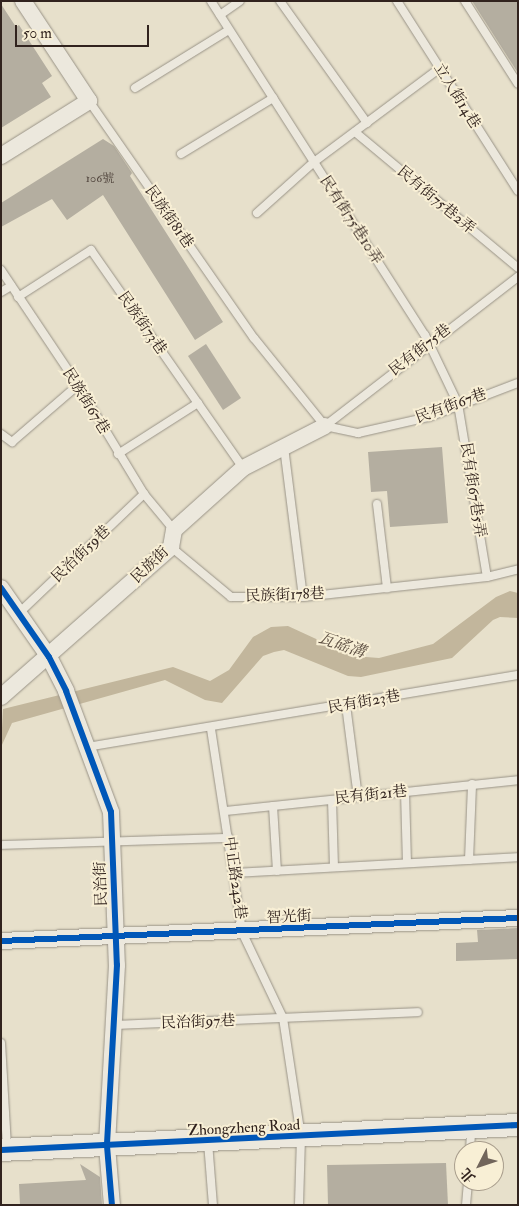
<!DOCTYPE html>
<html>
<head>
<meta charset="utf-8">
<style>
  body { margin:0 }
  #map { position:relative; width:519px; height:1206px; overflow:hidden; background:#e7e0cb; font-family:"IM FELL Double Pica","Noto Serif TC",serif }
  div>[style] { position:absolute }
  [style*='--x'] { left:calc(var(--x)*1px); top:calc(var(--y)*1px); width:calc(var(--w)*1px); rotate:calc(var(--a)*1deg) }
  .water>* { inset:0; background:#c2b69c }
  .building>* { inset:0; background:#b4aea0 }
  .roads { filter:drop-shadow(0 0 1px #999387) drop-shadow(0 0 1px #999387) }
  .lane>* { height:8px; margin:-4px; padding:0 4px; transform-origin:4px; border-radius:4px; background:#ece8dd }
  .street>* { height:16px; margin:-8px; padding:0 8px; transform-origin:8px; border-radius:8px; background:#ece8dd }
  .secondary>* { height:22px; margin:-11px; padding:0 11px; transform-origin:11px; border-radius:11px; background:#ece8dd }
  .cycleway>* { height:6px; margin:-3px; padding:0 3px; transform-origin:3px; border-radius:3px; background:#0057b8 }
  span { translate:-50% -50%; white-space:nowrap; text-align:center; line-height:1.15; -webkit-text-stroke:4px #f8efd5; paint-order:stroke }
  .number-label { font-size:12px; color:#52463e }
  .number-label span { -webkit-text-stroke-width:0 }
  .street-label { font-size:15px; color:#31231e }
  .water-label { font-size:16px; color:#5e5043; font-style:italic }
  .frame { position:absolute; inset:0; border:2px solid #31231e; pointer-events:none }
  .north { position:absolute; left:454px; top:1141px; width:50px; height:50px; box-sizing:border-box; background:#f8efd5; border:1px solid #a89d8c; border-radius:50%; rotate:229deg; font-size:14px; font-weight:700; line-height:20px; text-align:center; color:#31231e }
  .north::after { content:''; display:block; margin:auto; width:18px; height:22px; background:#71655b; clip-path:polygon(50% 0,100% 100%,50% 72%,0 100%) }
  .scale { position:absolute; left:15px; top:25px; width:134px; height:22px; box-sizing:border-box; border:2px solid #31231e; border-top:0; padding-left:6px; font-size:15px; line-height:18px; white-space:nowrap; color:#31231e; -webkit-text-stroke:4px #f8efd5; paint-order:stroke }
</style>
</head>
<body>
<div id="map">
  <div class="water">
    <div style="clip-path:polygon(510px 591px,518px 593px,518px 618px,500px 617px,493px 620px,452px 658px,361px 677px,348px 676px,284px 650px,274px 652px,263px 656px,222px 703px,205px 700px,165px 680px,12px 723px,1px 747px,3px 709px,173px 667px,210px 681px,229px 670px,253px 637px,271px 627px,288px 626px,353px 656px,379px 658px,433px 644px,496px 597px)"></div>
  </div>
  <div class="building">
    <div style="clip-path:polygon(472px 1px,518px 1px,518px 73px)"></div>
    <div style="clip-path:polygon(1px 4px,16px 27px,19px 25px,52px 76px,42px 83px,51px 97px,1px 128px)"></div>
    <div style="clip-path:polygon(103px 139px,114px 146px,132px 173px,130px 176px,223px 322px,195px 340px,103px 195px,67px 220px,52px 199px,1px 227px,1px 203px)"></div>
    <div style="clip-path:polygon(206px 344px,241px 398px,223px 410px,188px 356px)"></div>
    <div style="clip-path:polygon(442px 447px,448px 523px,390px 527px,387px 491px,371px 492px,368px 452px)"></div>
    <div style="clip-path:polygon(518px 928px,518px 959px,456px 961px,456px 943px,478px 942px,477px 930px)"></div>
    <div style="clip-path:polygon(446px 1163px,448px 1205px,328px 1205px,327px 1165px)"></div>
    <div style="clip-path:polygon(80px 1164px,100px 1177px,102px 1205px,20px 1205px,19px 1184px,86px 1180px)"></div>
  </div>
  <div class="roads">
    <div class="lane">
      <div style="--x:211;--y:1;--w:397;--a:57.4"></div>
      <div style="--x:425;--y:335;--w:76;--a:64.4"></div>
      <div style="--x:458;--y:404;--w:175;--a:80.5"></div>
      <div style="--x:280;--y:1;--w:150;--a:54.5"></div>
      <div style="--x:397;--y:1;--w:225;--a:57.5"></div>
      <div style="--x:465;--y:1;--w:98;--a:57.4"></div>
      <div style="--x:220;--y:15;--w:24;--a:-35"></div>
      <div style="--x:135;--y:88;--w:110;--a:-31.7"></div>
      <div style="--x:89;--y:101;--w:289;--a:55.2"></div>
      <div style="--x:254;--y:338;--w:113;--a:51.1"></div>
      <div style="--x:355;--y:132;--w:212;--a:39.8"></div>
      <div style="--x:181;--y:154;--w:108;--a:-31.3"></div>
      <div style="--x:257;--y:213;--w:76;--a:-41.8"></div>
      <div style="--x:314;--y:162;--w:157;--a:-36.7"></div>
      <div style="--x:1;--y:270;--w:138;--a:56.2"></div>
      <div style="--x:78;--y:385;--w:127;--a:58.8"></div>
      <div style="--x:144;--y:494;--w:47;--a:50.2"></div>
      <div style="--x:1;--y:292;--w:12;--a:-31"></div>
      <div style="--x:18;--y:297;--w:87;--a:-32.8"></div>
      <div style="--x:91;--y:250;--w:266;--a:55.1"></div>
      <div style="--x:325;--y:426;--w:244;--a:-37.7"></div>
      <div style="--x:325;--y:426;--w:34;--a:12"></div>
      <div style="--x:358;--y:433;--w:73;--a:-12.7"></div>
      <div style="--x:429;--y:417;--w:95;--a:-20.9"></div>
      <div style="--x:1;--y:434;--w:14;--a:36"></div>
      <div style="--x:12;--y:442;--w:87;--a:-40.8"></div>
      <div style="--x:284;--y:447;--w:151;--a:82.8"></div>
      <div style="--x:118;--y:454;--w:95;--a:-32.5"></div>
      <div style="--x:377;--y:504;--w:85;--a:83.2"></div>
      <div style="--x:171;--y:547;--w:78;--a:39.8"></div>
      <div style="--x:231;--y:597;--w:72;--a:0"></div>
      <div style="--x:303;--y:597;--w:185;--a:-6.2"></div>
      <div style="--x:487;--y:577;--w:32;--a:-14"></div>
      <div style="--x:19;--y:613;--w:173;--a:-43.6"></div>
      <div style="--x:346;--y:705;--w:93;--a:82.6"></div>
      <div style="--x:211;--y:729;--w:205;--a:81.3"></div>
      <div style="--x:242;--y:932;--w:95;--a:64.5"></div>
      <div style="--x:283;--y:1018;--w:120;--a:81.4"></div>
      <div style="--x:301;--y:1137;--w:68;--a:91.7"></div>
      <div style="--x:87;--y:747;--w:437;--a:-9.5"></div>
      <div style="--x:405;--y:792;--w:71;--a:88.4"></div>
      <div style="--x:332;--y:800;--w:67;--a:88.3"></div>
      <div style="--x:273;--y:806;--w:65;--a:86.5"></div>
      <div style="--x:225;--y:811;--w:295;--a:-6"></div>
      <div style="--x:1;--y:845;--w:228;--a:-1.8"></div>
      <div style="--x:469;--y:860;--w:76;--a:-87.7"></div>
      <div style="--x:234;--y:873;--w:284;--a:-3.2"></div>
      <div style="--x:113;--y:1025;--w:305;--a:-2.4"></div>
      <div style="--x:1;--y:1043;--w:104;--a:86.7"></div>
      <div style="--x:208;--y:1142;--w:63;--a:85.5"></div>
      <div style="--x:470;--y:1151;--w:20;--a:-87"></div>
      <div style="--x:466;--y:1205;--w:24;--a:-85"></div>
    </div>
    <div class="street">
      <div style="--x:1;--y:156;--w:104;--a:-32"></div>
      <div style="--x:89;--y:101;--w:120;--a:-123.4"></div>
      <div style="--x:1;--y:588;--w:84;--a:55.2"></div>
      <div style="--x:49;--y:657;--w:38;--a:63"></div>
      <div style="--x:66;--y:691;--w:129;--a:69.6"></div>
      <div style="--x:111;--y:812;--w:153;--a:87.8"></div>
      <div style="--x:117;--y:965;--w:181;--a:93.2"></div>
      <div style="--x:107;--y:1146;--w:59;--a:85.2"></div>
      <div style="--x:1;--y:697;--w:227;--a:-41.4"></div>
      <div style="--x:171;--y:547;--w:17;--a:-80"></div>
      <div style="--x:174;--y:530;--w:93;--a:-41.9"></div>
      <div style="--x:243;--y:468;--w:92;--a:-27.1"></div>
      <div style="--x:1;--y:941;--w:518;--a:-2.55"></div>
    </div>
    <div class="secondary">
      <div style="--x:1;--y:1150;--w:518;--a:-2.77"></div>
    </div>
  </div>
  <div class="cycleway">
    <div style="--x:1;--y:588;--w:84;--a:55.2"></div>
    <div style="--x:49;--y:657;--w:38;--a:63"></div>
    <div style="--x:66;--y:691;--w:129;--a:69.6"></div>
    <div style="--x:111;--y:812;--w:153;--a:87.8"></div>
    <div style="--x:117;--y:965;--w:181;--a:93.2"></div>
    <div style="--x:107;--y:1146;--w:59;--a:85.2"></div>
    <div style="--x:1;--y:941;--w:518;--a:-2.55"></div>
    <div style="--x:1;--y:1150;--w:518;--a:-2.77"></div>
  </div>
  <div class="number-label">
    <span style="left:100px;top:179px">106號</span>
  </div>
  <div class="street-label">
    <span style="left:457px;top:96px;rotate:58deg">立人街14巷</span>
    <span style="left:436px;top:200px;rotate:40deg">民有街75巷2弄</span>
    <span style="left:169px;top:217px;rotate:55deg">民族街81巷</span>
    <span style="left:351px;top:220px;rotate:57deg">民有街75巷10弄</span>
    <span style="left:142px;top:323px;rotate:55deg">民族街73巷</span>
    <span style="left:420px;top:350px;rotate:-38deg">民有街75巷</span>
    <span style="left:86px;top:401px;rotate:58deg">民族街67巷</span>
    <span style="left:451px;top:406px;rotate:-20deg">民有街67巷</span>
    <span style="left:473px;top:490px;rotate:81deg">民有街67巷5弄</span>
    <span style="left:81px;top:554px;rotate:-44deg">民治街59巷</span>
    <span style="left:150px;top:565px;rotate:-44deg">民族街</span>
    <span style="left:285px;top:595px;rotate:-2deg">民族街178巷</span>
    <span style="left:364px;top:702px;rotate:-10deg">民有街23巷</span>
    <span style="left:371px;top:795px;rotate:-6deg">民有街21巷</span>
    <span style="left:235px;top:878px;rotate:82deg">中正路242巷</span>
    <span style="left:101px;top:884px;rotate:-92deg">民治街</span>
    <span style="left:289px;top:917px;rotate:-3deg">智光街</span>
    <span style="left:198px;top:1022px;rotate:-2deg">民治街97巷</span>
    <span style="left:244px;top:1128px;rotate:-3deg">Zhongzheng Road</span>
  </div>
  <div class="water-label">
    <span style="left:342px;top:645px;rotate:19deg">瓦磘溝</span>
  </div>
  <div class="frame"></div>
  <div class="north">北</div>
  <div class="scale">50 m</div>
</div>
</body>
</html>
